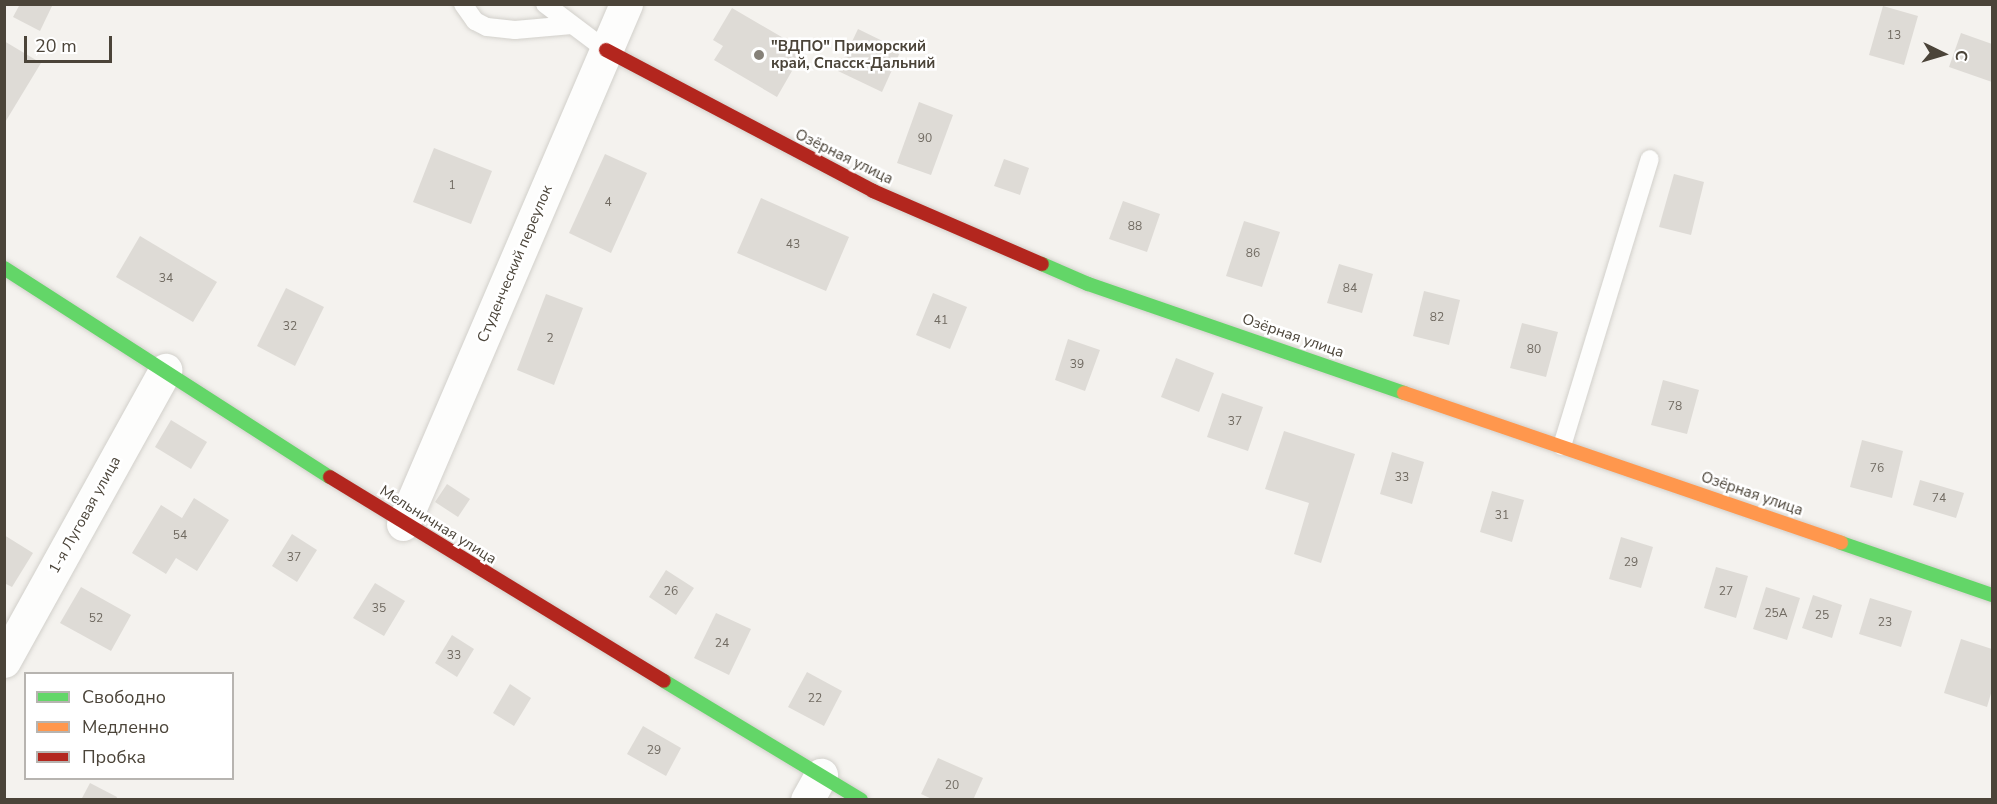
<!DOCTYPE html>
<html>
<head>
<meta charset="utf-8">
<style>
  body { margin:0 }
  #map { position:relative; width:1997px; height:804px; overflow:hidden; background:#f4f2ee; font-family:"Nunito Sans",sans-serif }
  div>[style] { position:absolute }
  [style*='--x'] { left:calc(var(--x)*1px); top:calc(var(--y)*1px); width:calc(var(--w)*1px); rotate:calc(var(--a)*1deg) }
  .building>* { inset:0; background:#dedbd6 }
  .roads { filter:drop-shadow(0 0 2px #d2d0cb) drop-shadow(0 0 2px #d2d0cb) }
  .lane>* { height:18px; margin:-9px; padding:0 9px; transform-origin:9px; border-radius:9px; background:#fdfdfc }
  .street>* { height:33px; margin:-16.5px; padding:0 16.5px; transform-origin:16.5px; border-radius:16.5px; background:#fdfdfc }
  .fast>* { height:14px; margin:-7px; padding:0 7px; transform-origin:7px; border-radius:7px; background:#63d668 }
  .slow>* { height:14px; margin:-7px; padding:0 7px; transform-origin:7px; border-radius:7px; background:#ff974d }
  .jam>* { height:14px; margin:-7px; padding:0 7px; transform-origin:7px; border-radius:7px; background:#b3261e }
  .dots>* { width:16px; height:16px; translate:-50% -50%; box-sizing:border-box; border:3px solid #fff; border-radius:50% }
  span { translate:-50% -50%; white-space:nowrap; text-align:center; line-height:1.15; -webkit-text-stroke:5px #fff; paint-order:stroke }
  .number-label { font-size:12px; color:#706a61 }
  .number-label span { -webkit-text-stroke-width:0 }
  .poi-label { font-size:15px; color:#4b4439; font-weight:700 }
  .left { translate:0 -50%; text-align:left }
  .street-label { font-size:15px; color:#4b4439 }
  .frame { position:absolute; inset:0; border:6px solid #4b4439; pointer-events:none }
  .legend { position:absolute; left:24px; top:672px; width:210px; height:108px; box-sizing:border-box; background:#fff; border:2px solid #b7b4b0; margin:0; padding:8px 10px; list-style:none; font-size:18px; color:#4b4439 }
  .legend li { display:flex; align-items:center; gap:12px; height:30px }
  .legend b { width:30px; border:2px solid #b7b4b0 }
  .north { position:absolute; left:1913px; top:24px; width:60px; height:60px; -webkit-text-stroke:4px #fff; paint-order:stroke; rotate:95deg; font-size:16px; font-weight:700; line-height:24px; text-align:center; color:#4b4439 }
  .north::after { content:''; display:block; margin:auto; width:21px; height:27px; background:#4b4439; clip-path:polygon(50% 0,100% 100%,50% 72%,0 100%) }
  .scale { position:absolute; left:24px; top:36px; width:88px; height:27px; box-sizing:border-box; border:3px solid #4b4439; border-top:0; padding-left:8px; font-size:18px; line-height:21px; white-space:nowrap; color:#4b4439; -webkit-text-stroke:4px #fff; paint-order:stroke }
</style>
</head>
<body>
<div id="map">
  <div class="building">
    <div style="clip-path:polygon(20px 4px,53px 4px,40px 31px,13px 17px)"></div>
    <div style="clip-path:polygon(1883px 6px,1918px 16px,1904px 65px,1869px 55px)"></div>
    <div style="clip-path:polygon(732px 8px,804px 50px,777px 97px,714px 60px,723px 46px,713px 40px)"></div>
    <div style="clip-path:polygon(858px 29px,901px 50px,882px 92px,838px 71px)"></div>
    <div style="clip-path:polygon(1961px 33px,1992px 44px,1992px 82px,1949px 67px)"></div>
    <div style="clip-path:polygon(4px 41px,41px 63px,4px 124px)"></div>
    <div style="clip-path:polygon(919px 102px,953px 115px,931px 175px,897px 163px)"></div>
    <div style="clip-path:polygon(434px 148px,492px 171px,471px 224px,413px 202px)"></div>
    <div style="clip-path:polygon(605px 154px,647px 173px,611px 253px,569px 233px)"></div>
    <div style="clip-path:polygon(1004px 159px,1029px 168px,1020px 195px,994px 186px)"></div>
    <div style="clip-path:polygon(1674px 174px,1704px 182px,1691px 235px,1659px 227px)"></div>
    <div style="clip-path:polygon(761px 198px,849px 237px,826px 291px,737px 253px)"></div>
    <div style="clip-path:polygon(1123px 201px,1160px 214px,1147px 252px,1109px 239px)"></div>
    <div style="clip-path:polygon(1244px 221px,1280px 232px,1262px 287px,1226px 276px)"></div>
    <div style="clip-path:polygon(140px 236px,217px 282px,193px 322px,116px 277px)"></div>
    <div style="clip-path:polygon(1339px 264px,1373px 274px,1362px 313px,1327px 303px)"></div>
    <div style="clip-path:polygon(286px 288px,324px 307px,295px 366px,257px 346px)"></div>
    <div style="clip-path:polygon(1424px 291px,1460px 300px,1449px 345px,1413px 336px)"></div>
    <div style="clip-path:polygon(933px 293px,967px 307px,950px 349px,916px 335px)"></div>
    <div style="clip-path:polygon(546px 294px,583px 308px,554px 385px,517px 370px)"></div>
    <div style="clip-path:polygon(1522px 323px,1558px 332px,1546px 377px,1510px 368px)"></div>
    <div style="clip-path:polygon(1068px 339px,1100px 350px,1085px 391px,1055px 380px)"></div>
    <div style="clip-path:polygon(1176px 358px,1214px 373px,1199px 412px,1161px 397px)"></div>
    <div style="clip-path:polygon(1663px 380px,1699px 390px,1687px 434px,1651px 425px)"></div>
    <div style="clip-path:polygon(1222px 393px,1263px 407px,1248px 451px,1207px 437px)"></div>
    <div style="clip-path:polygon(171px 420px,207px 442px,191px 469px,155px 447px)"></div>
    <div style="clip-path:polygon(1284px 431px,1355px 454px,1321px 563px,1294px 554px,1309px 503px,1265px 489px)"></div>
    <div style="clip-path:polygon(1862px 440px,1903px 451px,1892px 498px,1850px 487px)"></div>
    <div style="clip-path:polygon(1392px 452px,1424px 462px,1412px 504px,1380px 494px)"></div>
    <div style="clip-path:polygon(1920px 480px,1964px 493px,1956px 518px,1913px 505px)"></div>
    <div style="clip-path:polygon(447px 484px,470px 499px,458px 517px,435px 502px)"></div>
    <div style="clip-path:polygon(1492px 491px,1524px 500px,1512px 542px,1480px 532px)"></div>
    <div style="clip-path:polygon(194px 498px,229px 520px,197px 571px,176px 558px,166px 574px,132px 553px,161px 505px,182px 518px)"></div>
    <div style="clip-path:polygon(292px 534px,317px 550px,297px 582px,272px 566px)"></div>
    <div style="clip-path:polygon(4px 535px,33px 553px,12px 587px,4px 583px)"></div>
    <div style="clip-path:polygon(1621px 537px,1653px 547px,1641px 588px,1609px 579px)"></div>
    <div style="clip-path:polygon(1716px 567px,1748px 576px,1736px 618px,1704px 608px)"></div>
    <div style="clip-path:polygon(666px 570px,694px 588px,676px 615px,649px 597px)"></div>
    <div style="clip-path:polygon(375px 583px,405px 601px,384px 636px,353px 618px)"></div>
    <div style="clip-path:polygon(81px 587px,131px 615px,111px 651px,60px 623px)"></div>
    <div style="clip-path:polygon(1766px 587px,1800px 598px,1787px 640px,1753px 629px)"></div>
    <div style="clip-path:polygon(1813px 595px,1842px 605px,1832px 638px,1802px 628px)"></div>
    <div style="clip-path:polygon(1870px 598px,1912px 611px,1901px 647px,1859px 634px)"></div>
    <div style="clip-path:polygon(716px 613px,751px 629px,729px 675px,694px 658px)"></div>
    <div style="clip-path:polygon(452px 635px,474px 649px,457px 677px,435px 663px)"></div>
    <div style="clip-path:polygon(1961px 639px,1992px 649px,1992px 690px,1987px 707px,1944px 693px)"></div>
    <div style="clip-path:polygon(807px 672px,842px 691px,824px 726px,788px 707px)"></div>
    <div style="clip-path:polygon(510px 684px,531px 698px,514px 726px,493px 713px)"></div>
    <div style="clip-path:polygon(643px 726px,681px 748px,666px 776px,627px 754px)"></div>
    <div style="clip-path:polygon(938px 758px,983px 778px,973px 800px,934px 800px,921px 794px)"></div>
    <div style="clip-path:polygon(90px 783px,117px 797px,116px 800px,81px 800px)"></div>
  </div>
  <div class="roads">
    <div class="lane">
      <div style="--x:463;--y:4;--w:21;--a:55"></div>
      <div style="--x:475;--y:21;--w:13;--a:27"></div>
      <div style="--x:487;--y:27;--w:28;--a:6"></div>
      <div style="--x:515;--y:30;--w:57;--a:-5"></div>
      <div style="--x:545;--y:4;--w:76;--a:37"></div>
      <div style="--x:1562;--y:446;--w:300;--a:-73"></div>
    </div>
    <div class="street">
      <div style="--x:403;--y:524;--w:566;--a:-66.79"></div>
      <div style="--x:4;--y:661;--w:333;--a:-61"></div>
      <div style="--x:807;--y:800;--w:29;--a:-61"></div>
    </div>
    <div class="fast">
      <div style="--x:1042;--y:264;--w:50;--a:23.5"></div>
      <div style="--x:1088;--y:284;--w:334;--a:19"></div>
      <div style="--x:4;--y:268;--w:387;--a:32.7"></div>
      <div style="--x:1841;--y:543;--w:160;--a:19"></div>
      <div style="--x:664;--y:681;--w:230;--a:31.1"></div>
    </div>
    <div class="slow">
      <div style="--x:1404;--y:393;--w:462;--a:18.9"></div>
    </div>
    <div class="jam">
      <div style="--x:606;--y:50;--w:302;--a:27.8"></div>
      <div style="--x:873;--y:191;--w:184;--a:23.4"></div>
      <div style="--x:330;--y:477;--w:391;--a:31.4"></div>
    </div>
  </div>
  <div class="dots">
    <div style="left:759px;top:55px;background:#868178"></div>
  </div>
  <div class="number-label">
    <span style="left:1894px;top:36px">13</span>
    <span style="left:925px;top:139px">90</span>
    <span style="left:452px;top:186px">1</span>
    <span style="left:608px;top:203px">4</span>
    <span style="left:1135px;top:227px">88</span>
    <span style="left:793px;top:245px">43</span>
    <span style="left:1253px;top:254px">86</span>
    <span style="left:166px;top:279px">34</span>
    <span style="left:1350px;top:289px">84</span>
    <span style="left:1437px;top:318px">82</span>
    <span style="left:941px;top:321px">41</span>
    <span style="left:290px;top:327px">32</span>
    <span style="left:550px;top:339px">2</span>
    <span style="left:1534px;top:350px">80</span>
    <span style="left:1077px;top:365px">39</span>
    <span style="left:1675px;top:407px">78</span>
    <span style="left:1235px;top:422px">37</span>
    <span style="left:1877px;top:469px">76</span>
    <span style="left:1402px;top:478px">33</span>
    <span style="left:1939px;top:499px">74</span>
    <span style="left:1502px;top:516px">31</span>
    <span style="left:180px;top:536px">54</span>
    <span style="left:294px;top:558px">37</span>
    <span style="left:1631px;top:563px">29</span>
    <span style="left:671px;top:592px">26</span>
    <span style="left:1726px;top:592px">27</span>
    <span style="left:379px;top:609px">35</span>
    <span style="left:1776px;top:614px">25А</span>
    <span style="left:1822px;top:616px">25</span>
    <span style="left:96px;top:619px">52</span>
    <span style="left:1885px;top:623px">23</span>
    <span style="left:722px;top:644px">24</span>
    <span style="left:454px;top:656px">33</span>
    <span style="left:815px;top:699px">22</span>
    <span style="left:654px;top:751px">29</span>
    <span style="left:952px;top:786px">20</span>
  </div>
  <div class="poi-label">
    <span class="left" style="left:771px;top:55px">"ВДПО" Приморский<br>край, Спасск-Дальний</span>
  </div>
  <div class="street-label">
    <span style="left:844px;top:157px;rotate:26deg">Озёрная улица</span>
    <span style="left:515px;top:264px;rotate:-67deg">Студенческий переулок</span>
    <span style="left:1293px;top:336px;rotate:19deg">Озёрная улица</span>
    <span style="left:1752px;top:494px;rotate:19deg">Озёрная улица</span>
    <span style="left:85px;top:515px;rotate:-61deg">1-я Луговая улица</span>
    <span style="left:438px;top:525px;rotate:32deg">Мельничная улица</span>
  </div>
  <div class="frame"></div>
  <ul class="legend">
  <li><b style="height:8px;background:#63d668"></b>Свободно</li>
  <li><b style="height:8px;background:#ff974d"></b>Медленно</li>
  <li><b style="height:8px;background:#b3261e"></b>Пробка</li>
  </ul>
  <div class="north">С</div>
  <div class="scale">20 m</div>
</div>
</body>
</html>
